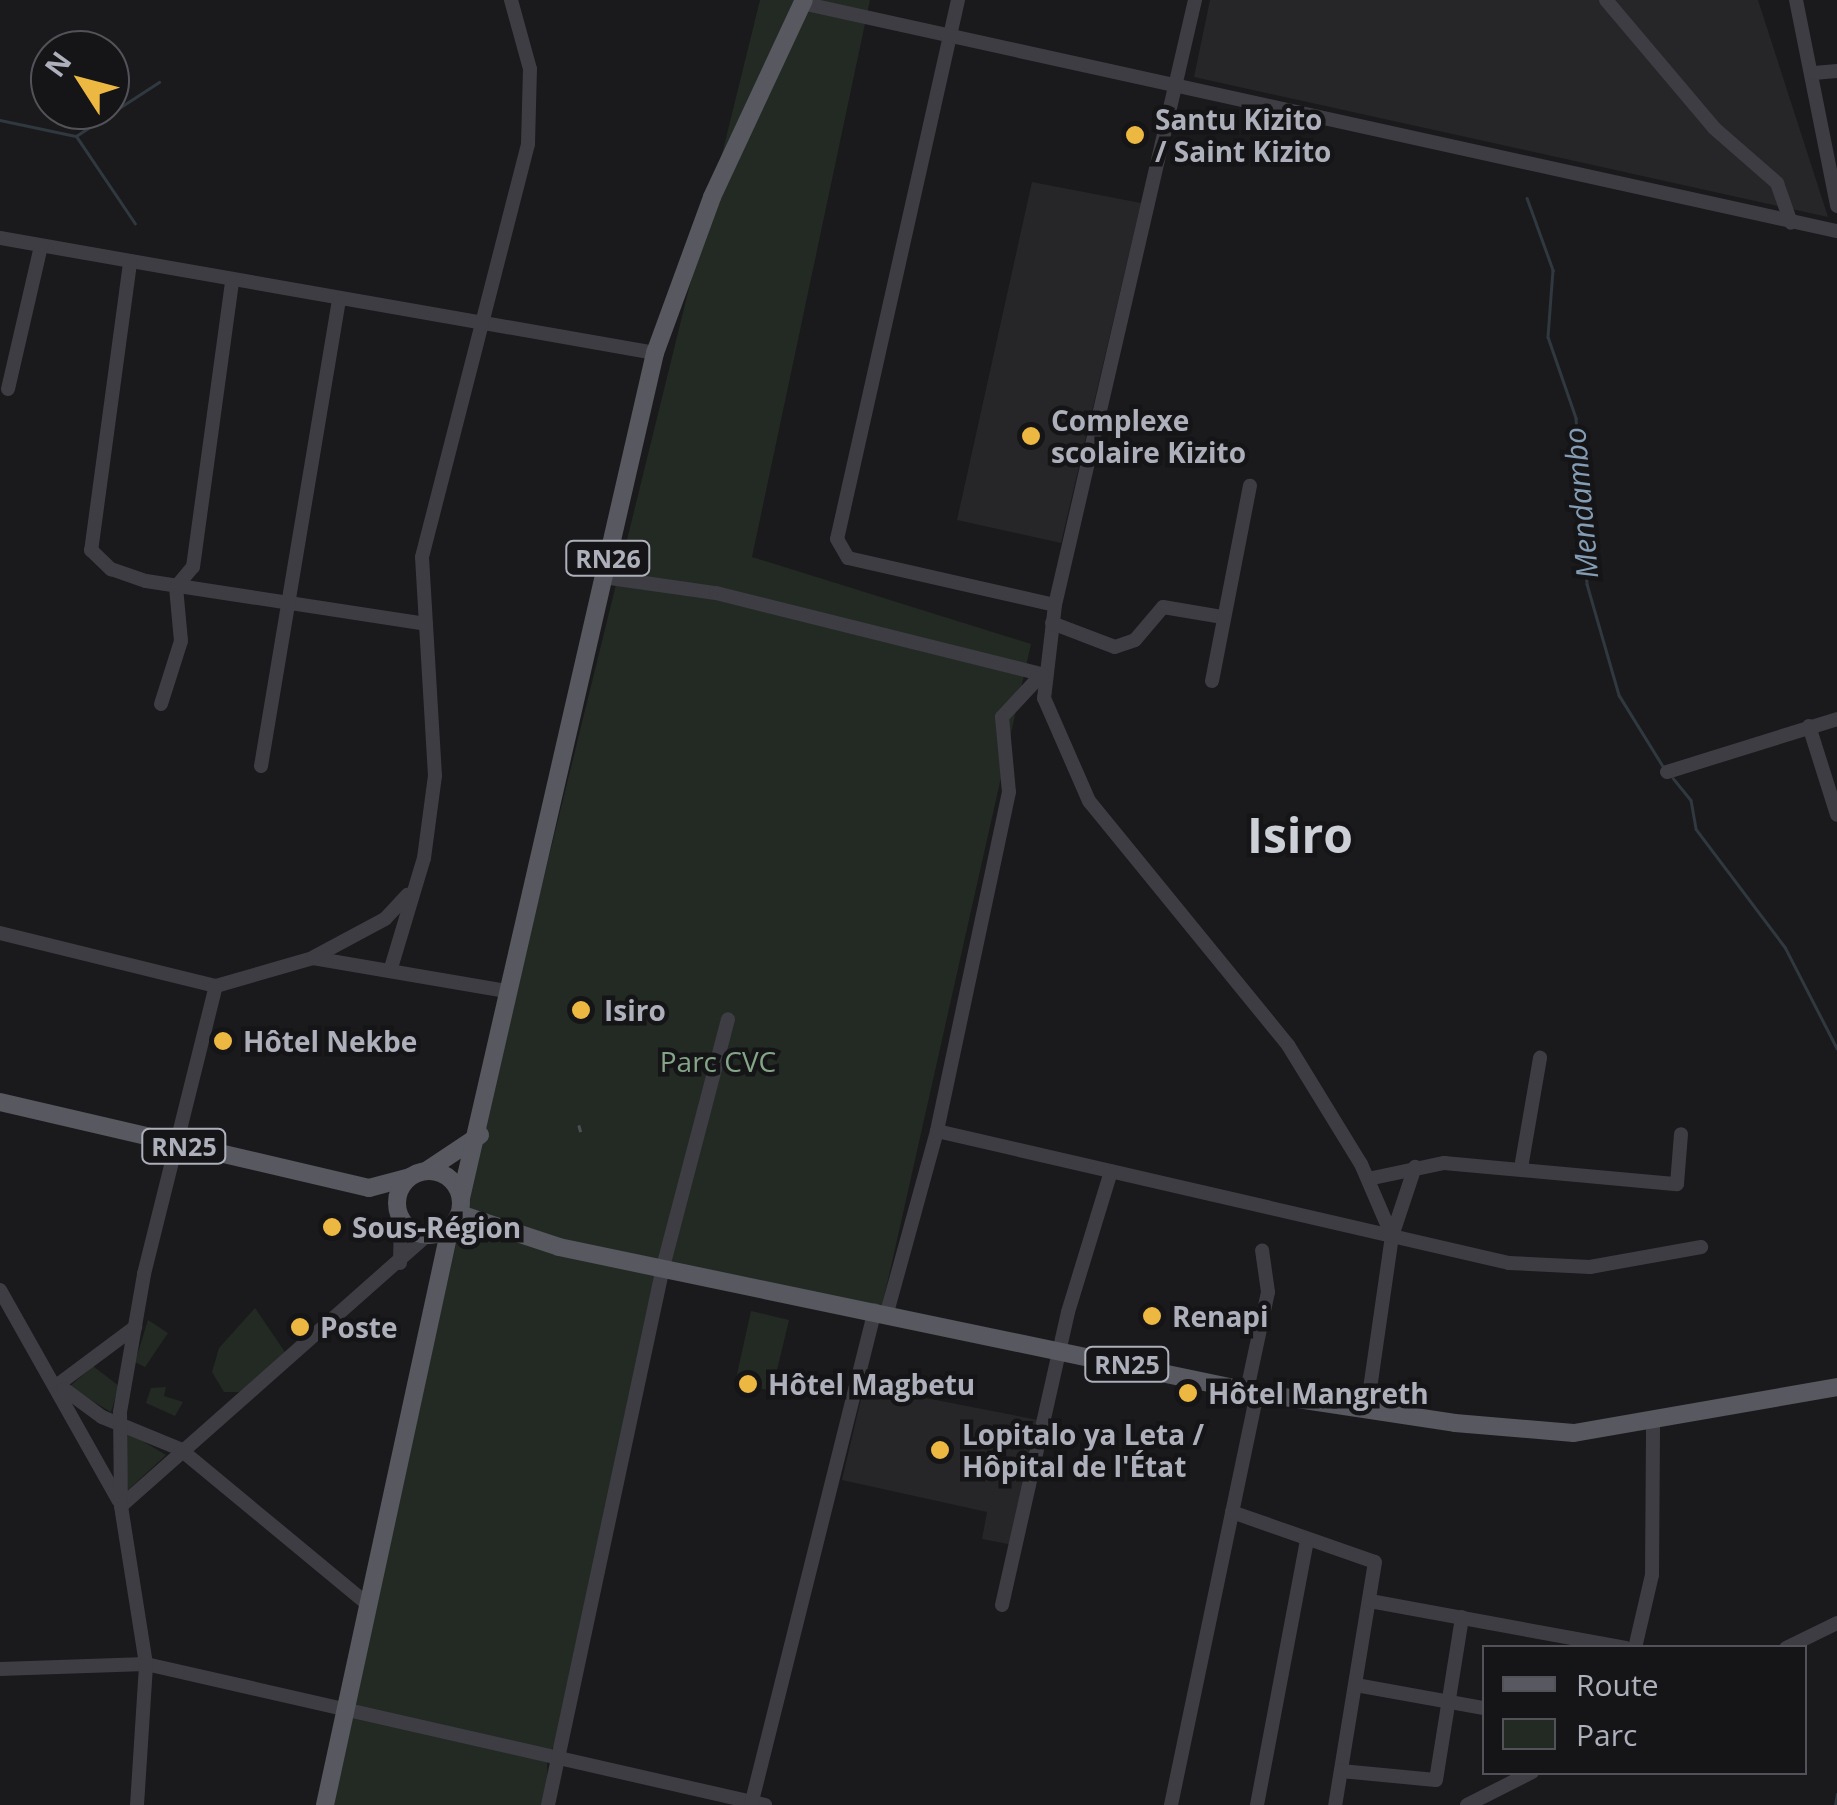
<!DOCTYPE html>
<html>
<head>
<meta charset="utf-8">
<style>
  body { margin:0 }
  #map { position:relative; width:1837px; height:1805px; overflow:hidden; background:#1a1a1c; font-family:"Open Sans",sans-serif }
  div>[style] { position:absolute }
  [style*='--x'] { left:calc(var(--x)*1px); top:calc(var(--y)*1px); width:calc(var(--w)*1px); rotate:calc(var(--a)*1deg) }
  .built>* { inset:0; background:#262629 }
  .green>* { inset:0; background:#222a23 }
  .stream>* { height:2.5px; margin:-1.25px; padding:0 1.25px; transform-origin:1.25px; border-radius:1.25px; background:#303840 }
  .minor>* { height:14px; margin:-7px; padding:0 7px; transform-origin:7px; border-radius:7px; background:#3d3d43 }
  .major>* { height:18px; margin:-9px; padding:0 9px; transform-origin:9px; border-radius:9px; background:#575860 }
  .major>.ring { margin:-9px; padding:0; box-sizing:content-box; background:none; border:18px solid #575860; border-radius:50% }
  .rail>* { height:2.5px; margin-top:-1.25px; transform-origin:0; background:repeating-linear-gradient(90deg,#4e4f56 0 12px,transparent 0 22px) }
  .dots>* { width:28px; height:28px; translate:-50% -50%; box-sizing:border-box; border:5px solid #151517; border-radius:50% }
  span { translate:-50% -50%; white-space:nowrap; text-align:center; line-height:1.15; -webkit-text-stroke:9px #151517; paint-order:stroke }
  .shield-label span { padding:2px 8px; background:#151517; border:2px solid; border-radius:8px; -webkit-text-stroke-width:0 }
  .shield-label { font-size:25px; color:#adb0bb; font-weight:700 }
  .poi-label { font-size:28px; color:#adb0bb; font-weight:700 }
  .left { translate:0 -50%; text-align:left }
  .park-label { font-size:28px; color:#85a588 }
  .water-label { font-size:30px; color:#859db4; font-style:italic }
  .town-label { font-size:48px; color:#cdd0d7; font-weight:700 }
  .legend { position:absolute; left:1482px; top:1645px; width:325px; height:130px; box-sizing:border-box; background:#151517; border:2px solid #525359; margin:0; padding:12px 18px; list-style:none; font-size:30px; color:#adb0bb }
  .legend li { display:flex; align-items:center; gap:20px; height:50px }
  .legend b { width:50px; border:2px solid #525359 }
  .north { position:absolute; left:30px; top:30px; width:100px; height:100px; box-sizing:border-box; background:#151517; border:2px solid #525359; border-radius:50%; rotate:306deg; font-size:28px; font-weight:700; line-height:40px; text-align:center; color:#adb0bb }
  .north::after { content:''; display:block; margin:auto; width:35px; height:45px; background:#ecb842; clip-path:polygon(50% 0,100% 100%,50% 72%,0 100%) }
</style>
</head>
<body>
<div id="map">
  <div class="built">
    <div style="clip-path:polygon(1210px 0,1758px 0,1828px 217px,1194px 77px)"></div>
    <div style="clip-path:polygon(1032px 182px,1141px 203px,1061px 543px,957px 520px)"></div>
    <div style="clip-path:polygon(864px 1386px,1038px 1420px,1013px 1545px,982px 1539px,987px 1512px,842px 1480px)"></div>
  </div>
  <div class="green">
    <div style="clip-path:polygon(760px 0,870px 0,752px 557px,1031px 644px,879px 1320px,663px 1268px,569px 1724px,547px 1756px,548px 1805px,328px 1805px,488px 1104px)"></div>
    <div style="clip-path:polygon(255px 1308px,287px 1355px,242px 1392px,224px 1392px,212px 1372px,219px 1348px)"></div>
    <div style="clip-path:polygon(751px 1311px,789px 1320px,772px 1391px,735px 1383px)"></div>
    <div style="clip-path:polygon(148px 1320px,168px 1333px,145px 1367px,135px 1362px)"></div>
    <div style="clip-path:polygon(93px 1366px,119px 1386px,111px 1412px,69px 1387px)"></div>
    <div style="clip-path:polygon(166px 1387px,164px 1396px,183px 1402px,175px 1416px,146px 1403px,151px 1388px)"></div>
    <div style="clip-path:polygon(124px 1430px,166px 1455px,128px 1490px)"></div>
  </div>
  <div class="stream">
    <div style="--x:0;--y:120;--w:78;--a:11.9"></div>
    <div style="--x:76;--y:136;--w:99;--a:-33"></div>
    <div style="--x:77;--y:137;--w:104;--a:56"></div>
    <div style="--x:1527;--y:198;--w:77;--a:70.1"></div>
    <div style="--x:1553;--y:270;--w:67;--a:94.3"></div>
    <div style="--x:1548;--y:337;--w:86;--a:70.9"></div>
    <div style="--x:1576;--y:418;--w:166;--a:86.2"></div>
    <div style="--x:1587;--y:584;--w:116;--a:73.9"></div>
    <div style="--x:1619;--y:695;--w:86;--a:58.3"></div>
    <div style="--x:1673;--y:778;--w:28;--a:51"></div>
    <div style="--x:1691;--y:800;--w:29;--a:80"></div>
    <div style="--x:1696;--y:829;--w:148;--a:53"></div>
    <div style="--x:1785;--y:947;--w:114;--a:62.8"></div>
    <div style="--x:1835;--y:1805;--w:11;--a:-80"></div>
  </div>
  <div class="minor">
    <div style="--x:958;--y:0;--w:552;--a:102.65"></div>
    <div style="--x:837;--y:539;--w:22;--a:60"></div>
    <div style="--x:848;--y:558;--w:212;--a:12.8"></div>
    <div style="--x:1055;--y:605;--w:94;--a:96.7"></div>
    <div style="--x:1044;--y:698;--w:112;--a:66.4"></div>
    <div style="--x:1089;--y:801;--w:315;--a:50.8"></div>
    <div style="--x:1288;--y:1045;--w:140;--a:58.5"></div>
    <div style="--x:1361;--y:1164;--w:78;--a:66.7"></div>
    <div style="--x:1392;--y:1236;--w:175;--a:98.2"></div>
    <div style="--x:1606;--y:0;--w:167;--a:49.8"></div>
    <div style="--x:1714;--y:128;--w:84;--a:41.1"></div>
    <div style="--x:1777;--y:183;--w:42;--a:70.7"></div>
    <div style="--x:1796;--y:0;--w:210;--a:78.7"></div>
    <div style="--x:806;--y:4;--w:1056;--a:12.42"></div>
    <div style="--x:1814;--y:73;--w:23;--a:-5"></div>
    <div style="--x:0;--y:238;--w:665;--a:9.96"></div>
    <div style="--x:130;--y:263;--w:290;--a:97.7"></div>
    <div style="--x:91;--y:550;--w:28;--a:44"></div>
    <div style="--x:111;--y:569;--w:37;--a:19"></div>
    <div style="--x:146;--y:581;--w:283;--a:8.7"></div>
    <div style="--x:8;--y:389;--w:147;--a:-77"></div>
    <div style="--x:603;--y:577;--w:114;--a:8.1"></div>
    <div style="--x:716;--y:593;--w:336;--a:14"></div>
    <div style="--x:1042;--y:674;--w:59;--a:132.9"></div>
    <div style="--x:1002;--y:717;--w:75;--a:84.7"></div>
    <div style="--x:1009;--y:792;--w:347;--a:102"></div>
    <div style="--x:937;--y:1131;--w:189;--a:105.4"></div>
    <div style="--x:1055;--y:605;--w:621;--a:-76.97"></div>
    <div style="--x:1052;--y:623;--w:67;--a:20.9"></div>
    <div style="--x:1115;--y:647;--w:21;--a:-19"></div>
    <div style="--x:1135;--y:640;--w:43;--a:-49.7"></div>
    <div style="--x:1163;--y:607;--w:61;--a:9.5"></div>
    <div style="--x:1212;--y:681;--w:199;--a:-79"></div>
    <div style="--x:161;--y:704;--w:66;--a:-72.4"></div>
    <div style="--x:181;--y:641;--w:54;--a:-95.3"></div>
    <div style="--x:176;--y:587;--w:26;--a:-50"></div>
    <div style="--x:193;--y:567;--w:289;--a:-82.2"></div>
    <div style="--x:1809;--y:726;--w:93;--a:72.5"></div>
    <div style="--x:261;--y:766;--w:471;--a:-80.5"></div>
    <div style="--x:1667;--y:772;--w:178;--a:-17.3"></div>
    <div style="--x:0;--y:933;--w:222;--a:13.8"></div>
    <div style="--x:216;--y:986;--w:101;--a:-16.1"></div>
    <div style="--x:313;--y:958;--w:196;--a:9.7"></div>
    <div style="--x:314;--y:957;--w:81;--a:-28.2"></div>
    <div style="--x:385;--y:919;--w:33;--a:-47"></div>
    <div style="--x:391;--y:968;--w:115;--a:-73.3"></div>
    <div style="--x:424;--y:858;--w:83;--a:-82.4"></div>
    <div style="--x:435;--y:776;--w:219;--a:-93.4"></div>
    <div style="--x:422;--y:557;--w:426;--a:-75.6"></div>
    <div style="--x:528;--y:144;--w:75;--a:-88.5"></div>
    <div style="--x:530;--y:69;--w:72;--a:-105.4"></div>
    <div style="--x:937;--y:1131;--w:587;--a:12.99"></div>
    <div style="--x:1509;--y:1263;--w:81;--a:2.8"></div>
    <div style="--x:1590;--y:1267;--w:113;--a:-10.2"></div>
    <div style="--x:1521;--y:1168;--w:112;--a:-80.2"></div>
    <div style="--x:1368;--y:1179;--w:78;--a:-11.9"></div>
    <div style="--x:1444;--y:1163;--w:234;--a:5.2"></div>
    <div style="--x:1677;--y:1184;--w:50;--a:-85.4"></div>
    <div style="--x:1392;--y:1236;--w:73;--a:-71.6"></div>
    <div style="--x:400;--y:1263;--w:43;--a:-88.7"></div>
    <div style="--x:0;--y:1290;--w:242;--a:60.6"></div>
    <div style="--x:60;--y:1383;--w:94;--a:-36.7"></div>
    <div style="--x:64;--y:1389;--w:47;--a:36.4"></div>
    <div style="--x:102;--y:1417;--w:84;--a:22.3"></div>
    <div style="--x:180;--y:1449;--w:246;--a:39.6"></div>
    <div style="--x:1247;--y:1390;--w:100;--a:-77.9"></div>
    <div style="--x:1268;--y:1292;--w:42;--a:-98.1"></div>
    <div style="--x:121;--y:1506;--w:409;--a:-41.5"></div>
    <div style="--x:1232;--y:1512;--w:151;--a:19.3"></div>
    <div style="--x:1375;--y:1562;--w:246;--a:99.3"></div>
    <div style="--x:1370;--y:1601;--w:260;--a:10.4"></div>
    <div style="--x:1002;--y:1605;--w:300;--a:-77.3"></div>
    <div style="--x:1068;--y:1312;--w:147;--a:-73"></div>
    <div style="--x:1635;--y:1648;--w:75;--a:-76.9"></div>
    <div style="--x:1652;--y:1575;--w:152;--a:-89.6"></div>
    <div style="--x:1786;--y:1648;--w:57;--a:-26.1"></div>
    <div style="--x:0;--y:1669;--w:146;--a:-2"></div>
    <div style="--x:146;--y:1664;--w:635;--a:12.83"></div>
    <div style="--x:1356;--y:1685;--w:130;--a:10.2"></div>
    <div style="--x:1341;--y:1771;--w:95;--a:5.4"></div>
    <div style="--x:1436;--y:1780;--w:165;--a:-80.9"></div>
    <div style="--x:137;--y:1805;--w:141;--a:-86.3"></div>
    <div style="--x:146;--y:1664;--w:160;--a:-99"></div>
    <div style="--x:121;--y:1506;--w:94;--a:-90.6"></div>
    <div style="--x:120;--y:1412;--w:140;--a:-80.1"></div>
    <div style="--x:144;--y:1274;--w:297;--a:-76"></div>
    <div style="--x:548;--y:1805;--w:550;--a:-77.93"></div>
    <div style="--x:663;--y:1267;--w:256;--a:-75.3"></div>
    <div style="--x:751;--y:1805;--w:510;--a:-75.94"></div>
    <div style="--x:1171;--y:1805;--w:421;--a:-78.2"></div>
    <div style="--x:1257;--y:1805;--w:265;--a:-79.3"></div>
    <div style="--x:1467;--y:1805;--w:73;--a:-26.9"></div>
  </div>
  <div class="major">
    <div style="--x:0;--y:1102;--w:379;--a:13.1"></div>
    <div style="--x:369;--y:1188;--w:42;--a:-15"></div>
    <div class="ring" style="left:397px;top:1171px;width:46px;height:46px"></div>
    <div style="--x:426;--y:1171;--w:65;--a:-33.7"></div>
    <div style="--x:461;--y:1198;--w:867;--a:-77.07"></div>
    <div style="--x:655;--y:353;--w:166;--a:-69.9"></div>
    <div style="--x:712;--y:197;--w:217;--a:-65"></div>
    <div style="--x:460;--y:1214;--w:104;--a:18.4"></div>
    <div style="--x:559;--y:1247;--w:713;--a:11.81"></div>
    <div style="--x:1257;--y:1393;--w:200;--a:8.6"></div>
    <div style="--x:1455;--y:1423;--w:119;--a:4.8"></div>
    <div style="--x:1574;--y:1433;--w:267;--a:-9.9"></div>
    <div style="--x:325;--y:1805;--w:590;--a:-77.78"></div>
  </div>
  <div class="rail">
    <div style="--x:579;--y:1125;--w:7;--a:74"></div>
  </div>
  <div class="dots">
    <div style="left:1135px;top:135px;background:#ecb842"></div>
    <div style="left:1031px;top:436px;background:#ecb842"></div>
    <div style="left:581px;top:1010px;background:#ecb842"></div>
    <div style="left:223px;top:1041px;background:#ecb842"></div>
    <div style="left:332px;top:1227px;background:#ecb842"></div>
    <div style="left:1152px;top:1316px;background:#ecb842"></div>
    <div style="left:300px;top:1327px;background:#ecb842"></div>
    <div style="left:748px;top:1384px;background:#ecb842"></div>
    <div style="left:1188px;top:1393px;background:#ecb842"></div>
    <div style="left:940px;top:1450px;background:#ecb842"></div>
  </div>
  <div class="shield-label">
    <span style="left:608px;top:558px">RN26</span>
    <span style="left:184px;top:1146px">RN25</span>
    <span style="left:1127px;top:1364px">RN25</span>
  </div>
  <div class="poi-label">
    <span class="left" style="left:1155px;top:135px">Santu Kizito<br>/ Saint Kizito</span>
    <span class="left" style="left:1051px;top:436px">Complexe<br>scolaire Kizito</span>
    <span class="left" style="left:604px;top:1010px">Isiro</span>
    <span class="left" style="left:243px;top:1041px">Hôtel Nekbe</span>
    <span class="left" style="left:352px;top:1227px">Sous-Région</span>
    <span class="left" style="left:1172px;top:1316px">Renapi</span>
    <span class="left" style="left:320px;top:1327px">Poste</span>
    <span class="left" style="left:768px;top:1384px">Hôtel Magbetu</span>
    <span class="left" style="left:1208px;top:1393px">Hôtel Mangreth</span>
    <span class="left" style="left:962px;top:1450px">Lopitalo ya Leta /<br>Hôpital de l'État</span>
  </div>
  <div class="park-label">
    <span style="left:718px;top:1061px">Parc CVC</span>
  </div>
  <div class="water-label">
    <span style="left:1581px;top:503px;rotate:-95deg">Mendambo</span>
  </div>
  <div class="town-label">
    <span style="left:1300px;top:835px">Isiro</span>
  </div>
  <ul class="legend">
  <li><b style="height:12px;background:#575860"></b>Route</li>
  <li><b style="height:28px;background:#222a23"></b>Parc</li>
  </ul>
  <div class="north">N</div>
</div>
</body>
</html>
